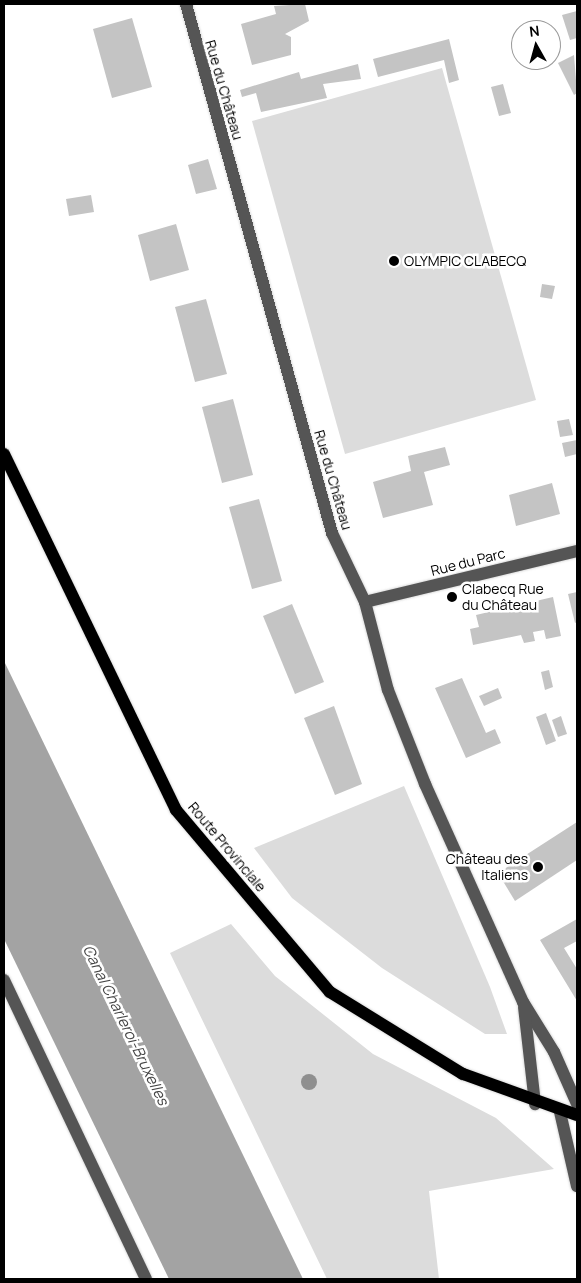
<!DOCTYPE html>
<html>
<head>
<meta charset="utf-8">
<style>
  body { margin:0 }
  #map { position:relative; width:581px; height:1283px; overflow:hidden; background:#fff; font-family:Manrope,sans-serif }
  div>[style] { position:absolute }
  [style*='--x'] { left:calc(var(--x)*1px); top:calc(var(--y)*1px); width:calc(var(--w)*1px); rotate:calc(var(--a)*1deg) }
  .green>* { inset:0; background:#dcdcdc }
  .water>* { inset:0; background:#a3a3a3 }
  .building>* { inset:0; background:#c4c4c4 }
  .roads { filter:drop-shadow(0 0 1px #dbdbdb) drop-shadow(0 0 1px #dbdbdb) }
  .minor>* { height:12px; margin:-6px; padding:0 6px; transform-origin:6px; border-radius:6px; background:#555 }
  .major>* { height:12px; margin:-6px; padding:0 6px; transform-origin:6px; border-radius:6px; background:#000 }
  .trees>* { width:16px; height:16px; margin:-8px; border-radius:50%; background:#8f8f8f }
  .dots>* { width:14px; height:14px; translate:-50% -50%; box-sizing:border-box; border:2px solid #fff; border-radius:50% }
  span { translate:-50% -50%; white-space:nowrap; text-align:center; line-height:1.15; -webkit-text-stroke:5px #fff; paint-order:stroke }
  .street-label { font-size:14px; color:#000 }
  .poi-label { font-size:14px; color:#000 }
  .left { translate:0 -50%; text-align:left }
  .right { translate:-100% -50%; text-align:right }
  .water-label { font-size:15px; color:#444; font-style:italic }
  .frame { position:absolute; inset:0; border:5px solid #000; pointer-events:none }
  .north { position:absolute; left:511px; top:20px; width:50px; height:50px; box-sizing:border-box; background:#fff; border:1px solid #999; border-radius:50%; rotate:353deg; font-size:14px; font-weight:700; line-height:20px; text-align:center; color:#000 }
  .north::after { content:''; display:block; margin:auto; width:18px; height:22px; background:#000; clip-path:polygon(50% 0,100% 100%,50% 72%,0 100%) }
</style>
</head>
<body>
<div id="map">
  <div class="green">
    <div style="clip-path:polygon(442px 68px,536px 400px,345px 454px,252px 121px)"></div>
    <div style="clip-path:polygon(404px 786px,490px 987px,507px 1034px,485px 1034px,382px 968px,292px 898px,254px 848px)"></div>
    <div style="clip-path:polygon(231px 924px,275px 976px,373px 1054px,496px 1118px,554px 1169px,429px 1191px,439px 1279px,327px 1279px,170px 953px)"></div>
  </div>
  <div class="water">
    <div style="clip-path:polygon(4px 661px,303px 1279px,169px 1279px,4px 939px)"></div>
  </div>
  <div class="building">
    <div style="clip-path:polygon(305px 4px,309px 21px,285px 34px,291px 37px,291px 55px,252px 65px,241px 24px,276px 14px,274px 6px)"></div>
    <div style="clip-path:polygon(577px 11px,577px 38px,570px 40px,562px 15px)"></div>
    <div style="clip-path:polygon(132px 18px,152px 87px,112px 98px,93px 29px)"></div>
    <div style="clip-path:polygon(449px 39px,459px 80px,449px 83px,444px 60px,378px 77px,373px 59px)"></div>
    <div style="clip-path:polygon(574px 55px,577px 93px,574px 95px,558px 63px)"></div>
    <div style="clip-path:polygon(358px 64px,361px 79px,323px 84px,327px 98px,261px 112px,256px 93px,242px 97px,240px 90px,299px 72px,301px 79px)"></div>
    <div style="clip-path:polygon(503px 84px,511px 113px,499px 116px,491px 87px)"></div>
    <div style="clip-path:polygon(208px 159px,217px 189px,196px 194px,188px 165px)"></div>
    <div style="clip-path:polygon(91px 195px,94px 212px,69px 216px,66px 199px)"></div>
    <div style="clip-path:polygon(176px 224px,189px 270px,150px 281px,138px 235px)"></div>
    <div style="clip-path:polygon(542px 284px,555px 286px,552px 299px,540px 297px)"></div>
    <div style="clip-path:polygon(206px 299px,227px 374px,195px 382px,175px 307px)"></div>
    <div style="clip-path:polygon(233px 399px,253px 475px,222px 483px,202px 407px)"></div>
    <div style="clip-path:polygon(569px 419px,573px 435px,560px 437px,557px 421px)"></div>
    <div style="clip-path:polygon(577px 440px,577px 454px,565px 457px,562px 443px)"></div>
    <div style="clip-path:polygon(445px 447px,450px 465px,424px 472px,433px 505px,383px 518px,373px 482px,411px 471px,408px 456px)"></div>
    <div style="clip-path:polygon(552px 483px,560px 514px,516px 526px,509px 495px)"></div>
    <div style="clip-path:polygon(259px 499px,282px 581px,252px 589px,229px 507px)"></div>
    <div style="clip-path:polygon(577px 592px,577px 622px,575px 623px,568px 594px)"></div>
    <div style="clip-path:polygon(553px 597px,561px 636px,546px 639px,544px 630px,533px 632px,535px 641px,524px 643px,521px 635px,473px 645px,470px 629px,479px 627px,476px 615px)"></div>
    <div style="clip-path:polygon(292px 604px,324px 682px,295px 694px,263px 616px)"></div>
    <div style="clip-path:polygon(549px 670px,553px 687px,545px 690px,541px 672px)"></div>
    <div style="clip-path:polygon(462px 678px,486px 733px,495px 729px,501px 743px,466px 758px,435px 688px)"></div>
    <div style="clip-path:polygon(498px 688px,502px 698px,484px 706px,479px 696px)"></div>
    <div style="clip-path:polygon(334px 706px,362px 784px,335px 795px,304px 718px)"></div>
    <div style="clip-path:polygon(546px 713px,556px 741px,546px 745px,536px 717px)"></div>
    <div style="clip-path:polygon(561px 716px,567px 734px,558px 737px,552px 720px)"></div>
    <div style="clip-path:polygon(577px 822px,577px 860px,515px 901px,498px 873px)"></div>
    <div style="clip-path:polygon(577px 919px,577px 941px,564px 948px,577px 969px,577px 1001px,540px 940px)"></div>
  </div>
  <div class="roads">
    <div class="minor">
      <div style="--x:186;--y:4;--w:549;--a:74.57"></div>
      <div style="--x:332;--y:533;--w:76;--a:64.4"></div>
      <div style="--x:365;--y:602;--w:91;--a:75.4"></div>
      <div style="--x:388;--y:690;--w:101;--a:68.5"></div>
      <div style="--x:425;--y:784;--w:239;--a:65.8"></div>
      <div style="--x:523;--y:1002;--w:59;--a:58.2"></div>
      <div style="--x:554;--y:1052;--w:57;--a:66.1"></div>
      <div style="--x:365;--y:602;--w:218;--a:-13.5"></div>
      <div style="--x:4;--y:980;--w:331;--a:64.6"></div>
      <div style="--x:524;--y:1007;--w:98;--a:83.5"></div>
      <div style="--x:560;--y:1112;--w:76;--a:77.1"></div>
    </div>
    <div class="major">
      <div style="--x:4;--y:454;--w:395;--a:64.2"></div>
      <div style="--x:176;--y:810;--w:238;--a:49.8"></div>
      <div style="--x:330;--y:992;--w:156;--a:31.7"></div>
      <div style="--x:463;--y:1074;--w:121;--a:19.8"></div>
    </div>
  </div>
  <div class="trees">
    <div style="left:309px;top:1082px"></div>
  </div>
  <div class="dots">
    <div style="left:394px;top:261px;background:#000"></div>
    <div style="left:452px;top:597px;background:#000"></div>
    <div style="left:538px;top:867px;background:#000"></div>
  </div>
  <div class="street-label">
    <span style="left:224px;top:90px;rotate:74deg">Rue du Château</span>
    <span style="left:333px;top:480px;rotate:74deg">Rue du Château</span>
    <span style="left:468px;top:562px;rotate:-14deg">Rue du Parc</span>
    <span style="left:227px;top:847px;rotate:50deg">Route Provinciale</span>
  </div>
  <div class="poi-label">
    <span class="left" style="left:404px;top:261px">OLYMPIC CLABECQ</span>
    <span class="left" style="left:462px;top:597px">Clabecq Rue<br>du Château</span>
    <span class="right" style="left:528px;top:867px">Château des<br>Italiens</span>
  </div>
  <div class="water-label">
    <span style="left:126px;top:1025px;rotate:64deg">Canal Charleroi-Bruxelles</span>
  </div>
  <div class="frame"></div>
  <div class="north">N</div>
</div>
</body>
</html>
